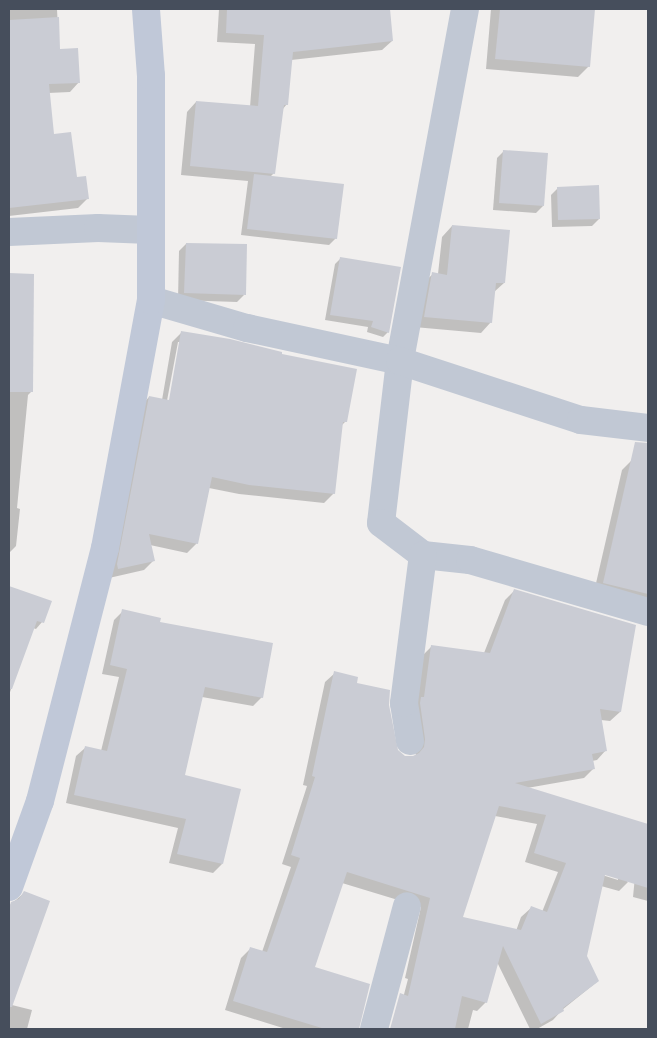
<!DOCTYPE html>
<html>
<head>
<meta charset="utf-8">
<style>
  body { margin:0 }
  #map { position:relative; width:657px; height:1038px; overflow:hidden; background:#f1efee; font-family:"Source Sans 3",sans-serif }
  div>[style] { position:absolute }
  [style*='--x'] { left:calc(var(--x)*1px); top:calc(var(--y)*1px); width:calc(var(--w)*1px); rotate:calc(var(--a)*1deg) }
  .shadow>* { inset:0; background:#0003 }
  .building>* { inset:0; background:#caccd4 }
  .street>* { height:28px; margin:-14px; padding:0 14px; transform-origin:14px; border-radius:14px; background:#c1c8d4 }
  .secondary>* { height:28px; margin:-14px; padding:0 14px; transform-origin:14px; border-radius:14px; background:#c0c8d8 }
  span { translate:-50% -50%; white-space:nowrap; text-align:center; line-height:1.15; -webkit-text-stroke:4px #fff; paint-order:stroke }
  .frame { position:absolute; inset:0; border:10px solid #464e5c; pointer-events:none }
</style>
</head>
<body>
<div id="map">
  <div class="shadow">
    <div style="clip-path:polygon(9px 9px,57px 9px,59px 50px,79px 82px,70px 92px,48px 93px,53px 135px,87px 199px,78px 208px,9px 216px)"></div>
    <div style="clip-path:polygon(219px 9px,388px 9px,392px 41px,382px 50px,291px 60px,287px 104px,282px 110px,274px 173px,270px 177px,336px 238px,329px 245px,241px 235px,248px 181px,181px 175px,187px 112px,196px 102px,250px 107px,255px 44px,217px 42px)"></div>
    <div style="clip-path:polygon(491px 9px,594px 9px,589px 66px,578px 77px,486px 69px)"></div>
    <div style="clip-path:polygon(504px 151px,543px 206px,536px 213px,493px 210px,497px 158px)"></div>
    <div style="clip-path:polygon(558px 188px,599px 219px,592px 226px,552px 227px,551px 195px)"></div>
    <div style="clip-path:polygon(452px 226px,504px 283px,494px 292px,491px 322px,481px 333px,414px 327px,422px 284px,433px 274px,438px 274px,442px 237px)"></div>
    <div style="clip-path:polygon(186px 244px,244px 295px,237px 302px,178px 300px,179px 251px)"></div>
    <div style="clip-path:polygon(341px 258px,388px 332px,383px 337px,367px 332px,368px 327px,325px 320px,335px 264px)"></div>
    <div style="clip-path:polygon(9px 275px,33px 275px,32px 391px,28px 395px,17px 508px,20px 509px,16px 546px,9px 553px)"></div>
    <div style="clip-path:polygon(evenodd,182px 332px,280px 355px,345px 422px,341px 426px,334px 493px,324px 503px,239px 494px,209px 488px,197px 543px,187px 553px,150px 545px,153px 561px,144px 570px,109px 578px,140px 407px,149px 397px,162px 400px,172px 342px,182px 332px,178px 342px,181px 342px,169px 407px,166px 406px,178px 342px)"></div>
    <div style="clip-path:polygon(631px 461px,648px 464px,648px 604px,594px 592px,622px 470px)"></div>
    <div style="clip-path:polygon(9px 587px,50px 602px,42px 622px,36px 629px,33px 628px,9px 695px)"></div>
    <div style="clip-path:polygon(evenodd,514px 591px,635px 626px,620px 712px,610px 721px,601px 720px,606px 750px,597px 760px,592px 761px,594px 768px,584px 778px,527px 788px,628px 882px,619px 891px,601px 886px,586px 956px,598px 981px,562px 1010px,553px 1020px,537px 1029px,530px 1029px,497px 962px,486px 1002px,477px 1011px,473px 1010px,468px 1029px,395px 1029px,408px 979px,405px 978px,421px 907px,342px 883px,314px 968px,358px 1025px,358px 1029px,286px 1029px,225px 1010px,241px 958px,250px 949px,262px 952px,291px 867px,282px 864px,307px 786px,303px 785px,325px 682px,335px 673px,387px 705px,397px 751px,403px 757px,416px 756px,411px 713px,422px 656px,431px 647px,484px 653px,505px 600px,514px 591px,495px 816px,537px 824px,525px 862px,558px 872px,542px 912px,531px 908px,521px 917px,516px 931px,461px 918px,495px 816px,514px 591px,599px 872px,618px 878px,618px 880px,599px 874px,599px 872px)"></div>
    <div style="clip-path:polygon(123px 611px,159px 623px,262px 697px,253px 706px,202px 697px,184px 776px,222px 864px,213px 873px,169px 863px,178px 828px,66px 803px,76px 756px,85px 748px,101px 751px,119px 677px,102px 674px,114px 620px)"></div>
    <div style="clip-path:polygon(648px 827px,648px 901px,633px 897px,639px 836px)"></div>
    <div style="clip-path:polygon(24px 893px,12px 1005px,32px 1010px,27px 1029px,9px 1029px,9px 906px)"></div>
  </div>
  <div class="building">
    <div style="clip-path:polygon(227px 9px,390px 9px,393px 41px,293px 52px,288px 105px,284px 105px,275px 174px,190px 166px,196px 101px,258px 106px,264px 35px,226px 33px)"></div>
    <div style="clip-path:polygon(500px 9px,595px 9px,590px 67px,495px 59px)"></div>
    <div style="clip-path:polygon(59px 17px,60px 49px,78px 48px,80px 83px,49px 84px,54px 134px,71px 132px,77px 177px,86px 176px,89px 199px,9px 208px,9px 20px)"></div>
    <div style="clip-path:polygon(503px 150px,548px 153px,544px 206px,499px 203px)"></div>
    <div style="clip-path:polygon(254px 174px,344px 184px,337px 239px,247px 229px)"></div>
    <div style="clip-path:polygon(599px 185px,600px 219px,558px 220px,557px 187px)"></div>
    <div style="clip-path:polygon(452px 225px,510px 230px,505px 283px,496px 283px,492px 323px,424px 317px,432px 272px,447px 275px)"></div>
    <div style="clip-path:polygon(186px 243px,247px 244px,246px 295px,184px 293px)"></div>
    <div style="clip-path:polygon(340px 257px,401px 267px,389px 333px,371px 327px,373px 321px,330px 315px)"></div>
    <div style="clip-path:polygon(9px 273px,34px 274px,33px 392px,9px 392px)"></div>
    <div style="clip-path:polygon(181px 331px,230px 339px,282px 352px,282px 354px,357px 369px,347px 422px,343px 422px,335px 494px,249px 485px,212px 477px,198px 544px,149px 534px,155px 561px,118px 569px,117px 564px,149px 396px,169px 400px)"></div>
    <div style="clip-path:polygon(635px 442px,648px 443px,648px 594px,603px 583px)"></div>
    <div style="clip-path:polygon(9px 586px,52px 601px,44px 623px,37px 621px,12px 689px,9px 689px)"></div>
    <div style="clip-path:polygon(evenodd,514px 589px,636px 625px,621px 712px,600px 709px,607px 751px,592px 754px,595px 769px,515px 783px,648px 824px,648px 888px,605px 875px,587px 956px,599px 981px,563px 1008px,564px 1011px,541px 1024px,503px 946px,487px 1003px,462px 996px,455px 1029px,390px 1029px,400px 993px,408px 996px,430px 898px,347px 872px,315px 967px,370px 984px,359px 1029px,325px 1029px,233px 1001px,250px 947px,267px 952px,300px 858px,291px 855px,315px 777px,312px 776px,334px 671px,358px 677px,357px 683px,390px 690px,389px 705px,398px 750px,405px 756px,413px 756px,419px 753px,424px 747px,425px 739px,420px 703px,421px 697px,424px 697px,431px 645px,490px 653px,514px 589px,499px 806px,546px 815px,534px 853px,566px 863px,547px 912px,531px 906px,521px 930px,463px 917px,499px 806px)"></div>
    <div style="clip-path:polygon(122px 609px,161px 618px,160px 622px,273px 643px,263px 698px,205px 687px,185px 775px,241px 789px,223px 864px,177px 854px,186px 819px,74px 795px,85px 746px,107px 751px,127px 669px,110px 665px)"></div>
    <div style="clip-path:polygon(24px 891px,50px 901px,12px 1007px,9px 1007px,9px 908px,11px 902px,19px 899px)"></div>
  </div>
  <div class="street">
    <div style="--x:465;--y:9;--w:358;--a:100.5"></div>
    <div style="--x:400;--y:361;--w:163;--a:96.7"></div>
    <div style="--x:381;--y:523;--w:53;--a:37.3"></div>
    <div style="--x:423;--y:555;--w:47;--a:6.1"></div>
    <div style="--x:470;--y:560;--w:185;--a:16.3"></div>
    <div style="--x:9;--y:232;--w:89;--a:-2.6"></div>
    <div style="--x:98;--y:228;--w:52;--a:2.2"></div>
    <div style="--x:151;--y:300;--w:100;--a:16.3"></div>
    <div style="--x:247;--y:328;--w:157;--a:12.2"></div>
    <div style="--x:400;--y:361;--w:190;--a:18.1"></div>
    <div style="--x:581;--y:420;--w:67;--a:6.8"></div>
    <div style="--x:410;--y:741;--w:38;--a:-99"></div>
    <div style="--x:404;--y:703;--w:149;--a:-82.7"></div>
    <div style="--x:374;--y:1029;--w:127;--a:-75"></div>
  </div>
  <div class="secondary">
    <div style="--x:9;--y:887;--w:91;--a:-70.2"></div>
    <div style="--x:40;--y:801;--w:261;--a:-75.6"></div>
    <div style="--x:105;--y:548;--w:252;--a:-79.5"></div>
    <div style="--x:151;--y:300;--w:224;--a:-90"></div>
    <div style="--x:151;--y:76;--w:67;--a:-94.3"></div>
  </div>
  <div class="frame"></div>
</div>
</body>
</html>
